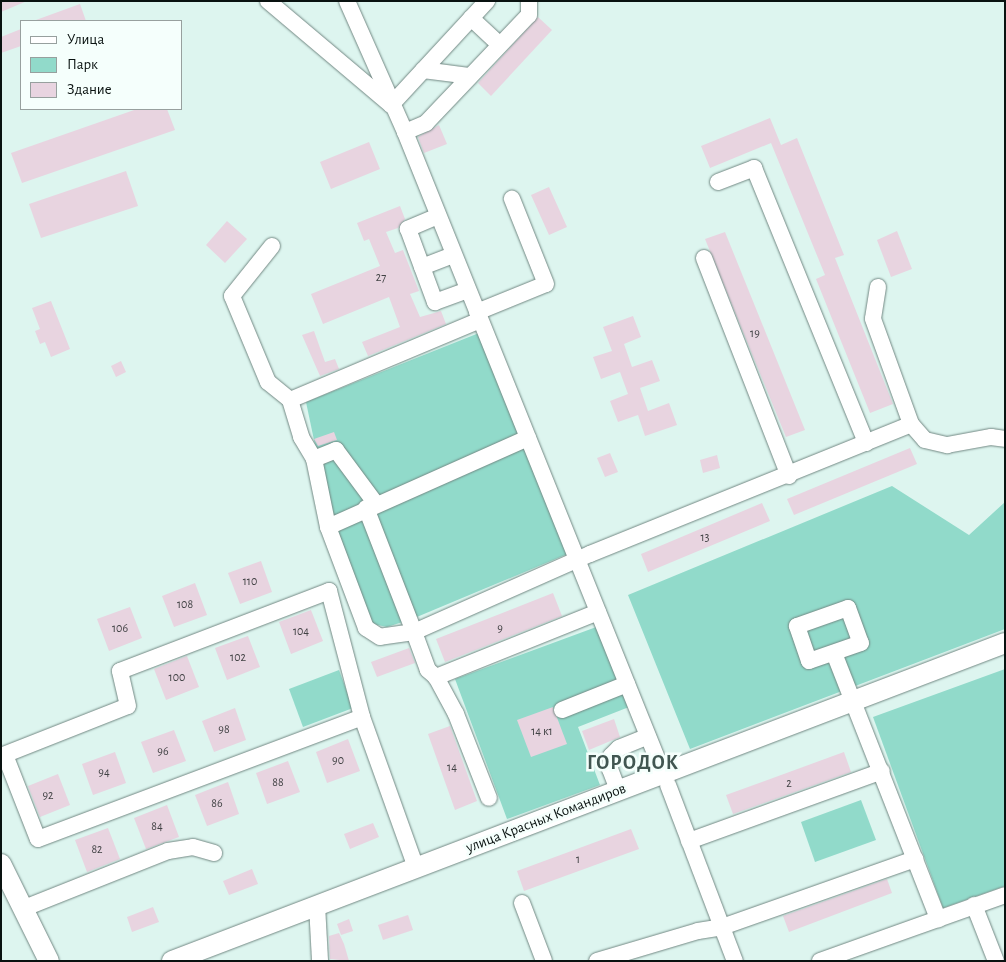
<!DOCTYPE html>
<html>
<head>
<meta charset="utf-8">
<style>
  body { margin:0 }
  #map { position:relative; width:1006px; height:962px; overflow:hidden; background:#ddf5ef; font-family:"Alegreya Sans",sans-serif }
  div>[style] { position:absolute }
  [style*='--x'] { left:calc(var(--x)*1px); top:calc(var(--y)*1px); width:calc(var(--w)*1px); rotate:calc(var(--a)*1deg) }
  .green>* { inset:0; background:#91daca }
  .building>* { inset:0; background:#e8d4e0 }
  .roads { filter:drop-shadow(0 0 1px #728883) drop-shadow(0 0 1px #728883) }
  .minor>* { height:16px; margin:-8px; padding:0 8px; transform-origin:8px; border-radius:8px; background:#fff }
  .major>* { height:20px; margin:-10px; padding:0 10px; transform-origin:10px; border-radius:10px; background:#fff }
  span { translate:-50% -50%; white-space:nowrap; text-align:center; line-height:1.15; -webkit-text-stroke:5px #f5fffc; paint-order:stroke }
  .number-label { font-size:12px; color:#414244 }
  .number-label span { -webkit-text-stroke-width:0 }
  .street-label { font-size:15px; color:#091210 }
  .district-label { font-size:20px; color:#415651; font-weight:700; letter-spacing:1px }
  .frame { position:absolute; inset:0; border:2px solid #091210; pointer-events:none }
  .legend { position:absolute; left:20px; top:20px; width:162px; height:90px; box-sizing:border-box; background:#f5fffc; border:1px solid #97a09e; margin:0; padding:6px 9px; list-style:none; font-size:15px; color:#091210 }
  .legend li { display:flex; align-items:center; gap:10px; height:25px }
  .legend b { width:25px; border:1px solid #97a09e }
</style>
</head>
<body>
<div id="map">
  <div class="green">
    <div style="clip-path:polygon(479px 333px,570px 553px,412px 619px,387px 627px,368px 623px,331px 521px,306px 402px)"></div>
    <div style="clip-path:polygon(892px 486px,969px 535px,1005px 502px,1005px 629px,690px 749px,628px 595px)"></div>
    <div style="clip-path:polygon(599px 626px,629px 707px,578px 727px,600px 785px,507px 819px,455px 679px)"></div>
    <div style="clip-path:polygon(1005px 669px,1005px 886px,943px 908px,873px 717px)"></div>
    <div style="clip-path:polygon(339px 670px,353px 708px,303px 727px,289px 689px)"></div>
    <div style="clip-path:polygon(861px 800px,876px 840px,815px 862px,801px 822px)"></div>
  </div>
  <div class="building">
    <div style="clip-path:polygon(1px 1px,27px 1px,1px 12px)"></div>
    <div style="clip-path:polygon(80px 4px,86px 21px,37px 21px,36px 20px)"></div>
    <div style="clip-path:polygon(538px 17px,552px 30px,491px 96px,478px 83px)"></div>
    <div style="clip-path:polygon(21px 29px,21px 46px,1px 53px,1px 37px)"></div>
    <div style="clip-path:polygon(137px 109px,167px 109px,175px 130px,22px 183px,11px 153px)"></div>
    <div style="clip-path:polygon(770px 118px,781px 145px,797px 138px,844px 255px,835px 258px,893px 404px,870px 413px,816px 279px,825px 275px,771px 143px,710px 168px,701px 146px)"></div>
    <div style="clip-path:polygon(439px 125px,447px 144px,424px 153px,418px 137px)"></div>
    <div style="clip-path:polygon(369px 142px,380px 169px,331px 189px,320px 162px)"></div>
    <div style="clip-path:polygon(126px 171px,138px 206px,41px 238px,29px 204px)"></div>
    <div style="clip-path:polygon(549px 187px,567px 227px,549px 235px,531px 195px)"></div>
    <div style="clip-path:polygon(400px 206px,405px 219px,398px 228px,386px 232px,395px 253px,403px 250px,419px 291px,410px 294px,420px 317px,441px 311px,446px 324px,368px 356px,362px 342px,400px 327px,389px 297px,323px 324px,311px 294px,380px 266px,369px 239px,364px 241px,357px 223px)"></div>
    <div style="clip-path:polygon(227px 221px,247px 239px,225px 263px,206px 245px)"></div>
    <div style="clip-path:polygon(897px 231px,912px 269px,891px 277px,877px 240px)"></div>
    <div style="clip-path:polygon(725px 232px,805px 430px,786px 437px,705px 239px)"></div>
    <div style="clip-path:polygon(51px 301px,70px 349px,51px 357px,45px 342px,40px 344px,35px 331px,40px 329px,32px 308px)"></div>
    <div style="clip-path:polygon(633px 316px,641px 337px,624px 344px,632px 367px,652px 360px,660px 381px,640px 388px,648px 411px,669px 403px,677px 425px,645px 436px,638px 415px,618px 422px,610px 401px,628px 394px,620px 372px,601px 379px,593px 357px,612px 351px,603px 327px)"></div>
    <div style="clip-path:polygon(314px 331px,325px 362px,335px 359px,339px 369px,320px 376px,302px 335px)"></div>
    <div style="clip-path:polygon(121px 361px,126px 372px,116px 377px,111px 366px)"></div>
    <div style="clip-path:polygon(334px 432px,337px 440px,318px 446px,314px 439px)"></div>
    <div style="clip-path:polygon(910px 448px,917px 464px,794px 515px,787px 499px)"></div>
    <div style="clip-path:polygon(610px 453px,618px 472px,605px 477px,597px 458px)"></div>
    <div style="clip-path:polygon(717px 455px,720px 468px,703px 473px,700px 460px)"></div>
    <div style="clip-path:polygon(762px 503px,770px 521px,648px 572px,641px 554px)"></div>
    <div style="clip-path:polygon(261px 561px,272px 592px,240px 604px,228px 573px)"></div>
    <div style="clip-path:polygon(195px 583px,207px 615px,174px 627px,162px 596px)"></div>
    <div style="clip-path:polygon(553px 593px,562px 616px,445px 662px,436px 639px)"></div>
    <div style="clip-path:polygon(130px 607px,142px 638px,109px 651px,97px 619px)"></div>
    <div style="clip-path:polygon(311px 610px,323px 641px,291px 654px,279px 622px)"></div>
    <div style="clip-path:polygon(248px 636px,260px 667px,227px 680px,215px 648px)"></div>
    <div style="clip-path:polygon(409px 648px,415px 663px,377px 677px,371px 662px)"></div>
    <div style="clip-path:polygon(187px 656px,199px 687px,166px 700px,154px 669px)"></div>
    <div style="clip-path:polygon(553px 707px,567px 744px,531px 757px,517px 720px)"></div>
    <div style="clip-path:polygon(235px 708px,246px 740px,214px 752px,202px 721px)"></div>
    <div style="clip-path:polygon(614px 719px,620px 737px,589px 750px,582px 731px)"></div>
    <div style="clip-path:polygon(450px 726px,477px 801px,455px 810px,428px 734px)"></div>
    <div style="clip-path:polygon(174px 730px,186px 761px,153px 773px,141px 742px)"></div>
    <div style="clip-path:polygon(348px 739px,360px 771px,327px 783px,316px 752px)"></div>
    <div style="clip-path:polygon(115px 752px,126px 783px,93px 795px,82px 764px)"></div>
    <div style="clip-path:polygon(844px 752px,851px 772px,733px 814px,726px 795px)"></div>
    <div style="clip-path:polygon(288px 761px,300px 792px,267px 804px,256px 773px)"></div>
    <div style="clip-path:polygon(58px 774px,70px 805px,40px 817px,28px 786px)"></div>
    <div style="clip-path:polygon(228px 782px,239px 814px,207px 826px,195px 795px)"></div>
    <div style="clip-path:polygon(167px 805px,179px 837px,146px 849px,134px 818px)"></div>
    <div style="clip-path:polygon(373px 823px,379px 837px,350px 849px,344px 834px)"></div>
    <div style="clip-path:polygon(108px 828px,120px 859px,87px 872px,75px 840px)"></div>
    <div style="clip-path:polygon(631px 829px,639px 849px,524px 891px,517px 871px)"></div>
    <div style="clip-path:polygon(252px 869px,258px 884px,229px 895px,223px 881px)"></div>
    <div style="clip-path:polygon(887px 879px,892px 893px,789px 932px,783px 916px)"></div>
    <div style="clip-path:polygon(153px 907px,159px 922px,132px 932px,127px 917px)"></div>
    <div style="clip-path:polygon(408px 915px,413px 930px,383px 940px,378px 925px)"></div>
    <div style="clip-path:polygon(349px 919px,353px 931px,341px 935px,337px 924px)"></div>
    <div style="clip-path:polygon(339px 933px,344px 944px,349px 961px,330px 959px,329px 936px)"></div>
  </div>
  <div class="roads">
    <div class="minor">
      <div style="--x:268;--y:1;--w:161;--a:40.2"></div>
      <div style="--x:391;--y:105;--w:142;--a:-47.3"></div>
      <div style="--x:347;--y:1;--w:143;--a:66.1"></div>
      <div style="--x:405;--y:132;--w:691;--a:68.08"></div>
      <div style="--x:471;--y:18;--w:38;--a:43"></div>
      <div style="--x:423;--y:70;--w:46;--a:7.4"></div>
      <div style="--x:405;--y:132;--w:23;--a:-23"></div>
      <div style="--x:426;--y:123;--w:149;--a:-46.4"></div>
      <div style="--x:529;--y:15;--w:14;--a:-90"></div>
      <div style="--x:718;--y:182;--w:39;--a:-21"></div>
      <div style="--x:754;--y:168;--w:297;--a:67.8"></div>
      <div style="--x:438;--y:216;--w:33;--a:157"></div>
      <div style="--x:408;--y:229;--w:78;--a:69.7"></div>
      <div style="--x:435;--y:302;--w:35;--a:-20"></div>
      <div style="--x:272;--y:246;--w:64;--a:128.7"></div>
      <div style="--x:232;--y:296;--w:93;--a:67.3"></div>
      <div style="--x:268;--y:382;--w:28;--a:39"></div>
      <div style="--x:290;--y:400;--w:206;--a:-22.8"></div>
      <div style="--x:704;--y:258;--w:234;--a:68.7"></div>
      <div style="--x:422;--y:267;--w:34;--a:-21"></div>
      <div style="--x:878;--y:287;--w:32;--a:99"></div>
      <div style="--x:873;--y:319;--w:112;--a:70.1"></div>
      <div style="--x:477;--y:312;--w:74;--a:-22.1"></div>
      <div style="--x:546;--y:284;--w:92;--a:-111.8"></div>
      <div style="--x:290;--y:400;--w:39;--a:73"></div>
      <div style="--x:301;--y:437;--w:26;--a:59"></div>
      <div style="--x:366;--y:508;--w:133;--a:68.8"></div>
      <div style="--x:414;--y:632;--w:34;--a:172"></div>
      <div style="--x:380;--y:637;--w:17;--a:-147"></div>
      <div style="--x:366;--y:628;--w:108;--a:-110.6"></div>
      <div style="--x:328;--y:527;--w:69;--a:-101.6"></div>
      <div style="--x:314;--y:459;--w:24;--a:-22"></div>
      <div style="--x:336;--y:450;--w:67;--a:53.5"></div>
      <div style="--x:328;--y:527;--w:219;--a:-24"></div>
      <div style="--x:848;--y:608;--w:37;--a:70"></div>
      <div style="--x:861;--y:643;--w:55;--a:160.9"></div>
      <div style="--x:809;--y:661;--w:37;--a:-109"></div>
      <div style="--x:797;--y:626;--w:54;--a:-19.4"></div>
      <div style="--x:598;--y:612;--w:175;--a:158.1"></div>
      <div style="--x:436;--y:677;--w:11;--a:-139"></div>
      <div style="--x:428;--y:670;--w:40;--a:-110.2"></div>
      <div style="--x:414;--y:632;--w:193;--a:-23.9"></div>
      <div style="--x:590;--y:554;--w:346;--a:-22"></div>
      <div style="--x:911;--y:424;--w:21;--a:49"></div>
      <div style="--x:925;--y:440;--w:23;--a:13"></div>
      <div style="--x:947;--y:445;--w:45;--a:-10.3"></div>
      <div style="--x:991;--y:437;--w:14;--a:8"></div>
      <div style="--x:834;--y:653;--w:286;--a:68.6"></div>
      <div style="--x:436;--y:677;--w:42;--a:61.6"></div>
      <div style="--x:456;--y:714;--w:90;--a:68.6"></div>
      <div style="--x:562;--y:710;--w:70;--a:-21.8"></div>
      <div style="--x:5;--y:755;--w:90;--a:68.6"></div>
      <div style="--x:38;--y:839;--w:346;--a:-20.6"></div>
      <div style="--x:1;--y:756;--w:136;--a:-21.5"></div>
      <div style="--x:128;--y:706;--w:36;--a:-103"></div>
      <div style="--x:120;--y:671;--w:224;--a:-20.9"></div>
      <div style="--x:329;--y:591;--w:130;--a:75.3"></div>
      <div style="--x:362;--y:717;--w:160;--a:70.3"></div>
      <div style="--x:668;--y:785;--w:188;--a:69.2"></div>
      <div style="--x:618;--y:790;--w:22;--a:-111"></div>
      <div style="--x:610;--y:769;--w:13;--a:-86"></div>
      <div style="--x:611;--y:756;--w:11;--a:-45"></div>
      <div style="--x:619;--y:748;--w:31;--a:-22"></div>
      <div style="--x:689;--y:841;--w:205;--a:-19.9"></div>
      <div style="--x:522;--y:903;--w:62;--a:69.2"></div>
      <div style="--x:317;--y:905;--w:56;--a:86.9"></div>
      <div style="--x:974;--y:905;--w:60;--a:68.6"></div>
      <div style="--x:22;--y:909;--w:157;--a:-21.7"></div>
      <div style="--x:168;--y:851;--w:25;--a:-9"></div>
      <div style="--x:193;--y:847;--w:22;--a:16"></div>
      <div style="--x:597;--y:961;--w:105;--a:-16.5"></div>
      <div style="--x:698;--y:931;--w:24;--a:-9"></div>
      <div style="--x:722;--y:927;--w:205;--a:-19.4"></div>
      <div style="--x:820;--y:961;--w:196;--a:-19.6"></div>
    </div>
    <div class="major">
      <div style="--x:1;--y:864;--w:108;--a:63.7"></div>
      <div style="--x:172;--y:961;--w:892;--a:-20.89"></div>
    </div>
  </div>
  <div class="number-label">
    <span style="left:381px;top:278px">27</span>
    <span style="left:755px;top:334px">19</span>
    <span style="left:705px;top:538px">13</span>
    <span style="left:250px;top:582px">110</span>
    <span style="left:185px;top:605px">108</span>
    <span style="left:120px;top:629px">106</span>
    <span style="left:500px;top:629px">9</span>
    <span style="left:301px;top:632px">104</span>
    <span style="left:238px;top:658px">102</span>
    <span style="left:177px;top:678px">100</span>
    <span style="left:224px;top:730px">98</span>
    <span style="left:542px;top:732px">14 к1</span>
    <span style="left:163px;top:752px">96</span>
    <span style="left:338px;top:761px">90</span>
    <span style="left:452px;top:768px">14</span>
    <span style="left:104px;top:773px">94</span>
    <span style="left:278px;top:783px">88</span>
    <span style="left:789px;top:784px">2</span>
    <span style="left:48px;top:796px">92</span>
    <span style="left:217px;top:804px">86</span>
    <span style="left:157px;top:827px">84</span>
    <span style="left:97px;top:850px">82</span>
    <span style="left:578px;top:860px">1</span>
  </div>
  <div class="street-label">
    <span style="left:546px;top:818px;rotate:-21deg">улица Красных Командиров</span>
  </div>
  <div class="district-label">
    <span style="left:633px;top:763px">ГОРОДОК</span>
  </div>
  <div class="frame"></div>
  <ul class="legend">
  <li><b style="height:6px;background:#fff"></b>Улица</li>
  <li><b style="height:14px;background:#91daca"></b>Парк</li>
  <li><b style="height:14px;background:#e8d4e0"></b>Здание</li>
  </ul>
</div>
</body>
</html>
